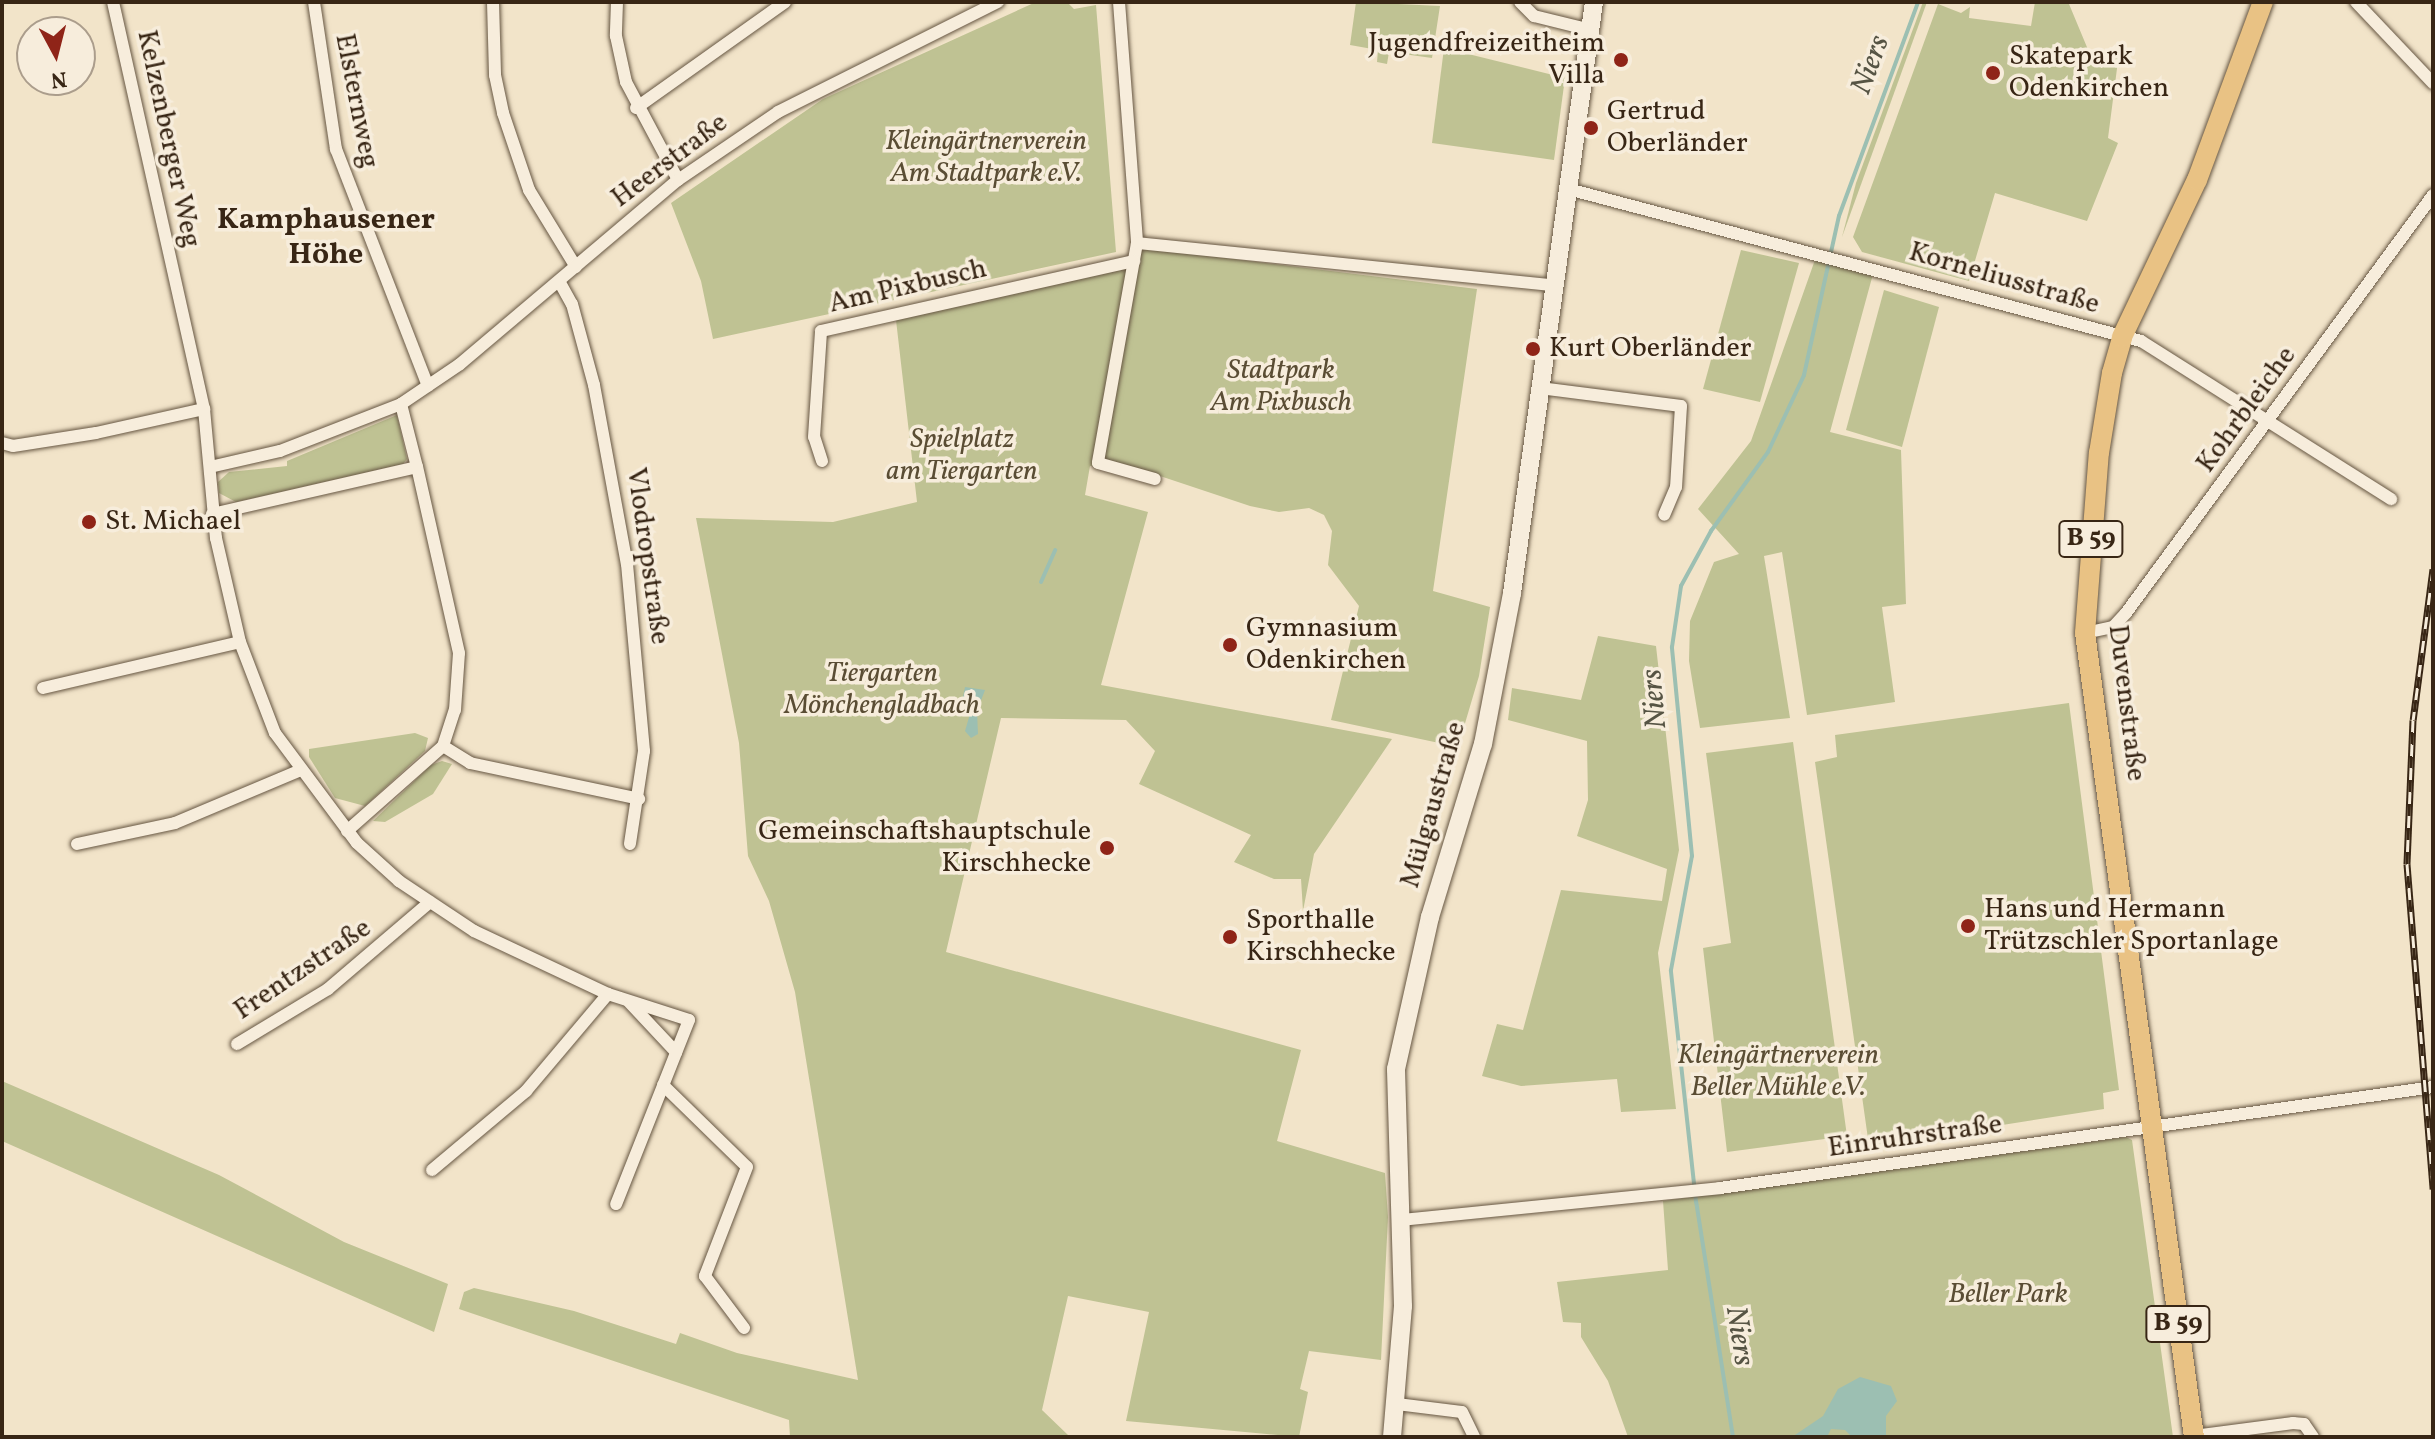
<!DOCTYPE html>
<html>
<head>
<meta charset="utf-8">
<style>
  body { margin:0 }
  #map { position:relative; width:2435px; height:1439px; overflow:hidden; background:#f2e4c9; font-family:Vollkorn,serif }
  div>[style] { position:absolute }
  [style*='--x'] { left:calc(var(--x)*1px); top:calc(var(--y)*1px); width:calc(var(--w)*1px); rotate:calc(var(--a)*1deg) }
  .green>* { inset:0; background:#bfc293 }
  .water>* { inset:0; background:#9cbfb2 }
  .stream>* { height:4px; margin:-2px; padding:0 2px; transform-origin:2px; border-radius:2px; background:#9cbfb2 }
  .roads { filter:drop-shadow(0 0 2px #665642) drop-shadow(0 0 2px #665642) }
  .street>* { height:12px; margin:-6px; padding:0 6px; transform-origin:6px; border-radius:6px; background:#f7eddc }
  .secondary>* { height:18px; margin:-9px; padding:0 9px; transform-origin:9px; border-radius:9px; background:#f7eddc }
  .primary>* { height:20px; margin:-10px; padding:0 10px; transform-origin:10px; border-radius:10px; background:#e9c284 }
  .rail>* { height:7px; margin-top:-3.5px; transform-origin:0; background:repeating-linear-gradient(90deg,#f7eddc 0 12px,#382615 0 24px); box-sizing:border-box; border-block:2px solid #382615 }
  .dots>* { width:22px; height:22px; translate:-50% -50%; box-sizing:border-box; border:4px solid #f7eddc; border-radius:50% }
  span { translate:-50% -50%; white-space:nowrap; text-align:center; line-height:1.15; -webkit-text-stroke:7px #f7eddc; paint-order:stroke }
  .shield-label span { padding:2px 6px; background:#f7eddc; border:2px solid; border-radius:6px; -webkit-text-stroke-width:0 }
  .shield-label { font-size:26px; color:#382615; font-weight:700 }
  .poi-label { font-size:28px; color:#382615 }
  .right { translate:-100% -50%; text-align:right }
  .left { translate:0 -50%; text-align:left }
  .street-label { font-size:28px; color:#382615 }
  .park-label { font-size:28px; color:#5a4d34; font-style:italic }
  .water-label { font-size:30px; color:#565444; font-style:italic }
  .neighbourhood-label { font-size:30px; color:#382615; font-weight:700 }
  .frame { position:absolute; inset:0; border:4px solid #382615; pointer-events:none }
  .north { position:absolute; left:16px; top:16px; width:80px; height:80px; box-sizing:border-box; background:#f7eddc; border:2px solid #ab9d8c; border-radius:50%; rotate:173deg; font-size:22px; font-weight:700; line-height:32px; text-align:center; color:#382615 }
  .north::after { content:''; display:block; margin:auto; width:28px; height:36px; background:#8f2418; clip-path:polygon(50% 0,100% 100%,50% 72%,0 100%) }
</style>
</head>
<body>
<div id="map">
  <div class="green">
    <div style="clip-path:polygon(1036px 2px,1067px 2px,1074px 9px,1096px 5px,1116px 252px,713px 339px,701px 281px,671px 203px,823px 99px)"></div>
    <div style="clip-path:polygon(1356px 2px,1440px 6px,1432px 58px,1389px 52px,1387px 64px,1377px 62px,1378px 50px,1350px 45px)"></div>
    <div style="clip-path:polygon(1923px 2px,1927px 2px,1842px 237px,1856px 183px)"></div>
    <div style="clip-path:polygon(2035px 2px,2069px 4px,2089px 52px,2119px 53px,2108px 138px,2118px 143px,2087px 221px,1995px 193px,1969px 281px,1862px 252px,1853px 237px,1938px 4px,1961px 13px,1970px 7px,1969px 18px,2031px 26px)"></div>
    <div style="clip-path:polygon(1444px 48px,1565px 78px,1554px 160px,1432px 143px)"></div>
    <div style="clip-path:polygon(1136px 247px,1477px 289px,1433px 591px,1490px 607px,1479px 676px,1458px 747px,1331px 720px,1359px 606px,1328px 565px,1332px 531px,1324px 515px,1309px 508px,1279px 512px,1250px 506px,1139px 469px,1090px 466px,1085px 495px,1148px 512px,1101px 685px,1392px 739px,1314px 854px,1303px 911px,1301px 879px,1274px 879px,1234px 862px,1251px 835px,1139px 784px,1155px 751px,1126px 720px,1001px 718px,946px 952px,1301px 1050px,1277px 1141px,1385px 1173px,1388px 1217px,1381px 1360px,1309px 1351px,1300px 1389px,1308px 1392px,1299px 1437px,1126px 1421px,1149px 1312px,1068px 1296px,1042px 1410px,1068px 1435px,1108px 1437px,790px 1437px,789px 1420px,459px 1309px,464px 1292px,474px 1288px,574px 1311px,676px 1344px,680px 1333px,737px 1353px,858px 1380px,795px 992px,769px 901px,748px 856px,739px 743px,696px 518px,833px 522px,917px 502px,896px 320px,1121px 270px)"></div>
    <div style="clip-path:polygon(1741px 250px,1799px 263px,1760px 402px,1703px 389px)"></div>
    <div style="clip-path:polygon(1816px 257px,1873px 274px,1830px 432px,1901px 450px,1906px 604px,1882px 607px,1895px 702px,1807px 715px,1782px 552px,1764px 556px,1790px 718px,1700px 728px,1689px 661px,1690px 621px,1714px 562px,1739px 554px,1698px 509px,1751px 441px)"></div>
    <div style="clip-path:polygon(1884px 290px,1939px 307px,1902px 447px,1846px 430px)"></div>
    <div style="clip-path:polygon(397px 415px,407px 459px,403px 464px,236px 502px,219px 493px,218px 482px,229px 472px,287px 466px,287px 461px)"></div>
    <div style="clip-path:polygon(1598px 636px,1656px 646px,1679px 850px,1658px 953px,1676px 1109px,1621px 1112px,1617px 1079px,1521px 1086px,1482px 1076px,1497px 1024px,1523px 1030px,1561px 890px,1662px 901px,1667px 869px,1577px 836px,1588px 800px,1587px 741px,1508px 720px,1512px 688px,1581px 700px)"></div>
    <div style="clip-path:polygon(2069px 703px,2119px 1090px,2103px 1093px,2104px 1109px,1869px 1146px,1815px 762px,1837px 757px,1835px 735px)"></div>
    <div style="clip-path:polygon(415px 733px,428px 738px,425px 751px,365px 806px,335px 798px,309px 757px,309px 749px)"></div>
    <div style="clip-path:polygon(1793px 742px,1847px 1136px,1727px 1152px,1703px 948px,1731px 943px,1706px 753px)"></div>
    <div style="clip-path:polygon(442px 761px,452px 764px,433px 794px,385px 822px,373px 821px,431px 765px)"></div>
    <div style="clip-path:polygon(2px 1081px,219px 1175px,344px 1242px,448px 1284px,434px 1332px,2px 1141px)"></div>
    <div style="clip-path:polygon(2126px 1137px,2132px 1140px,2173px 1437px,1628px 1437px,1608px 1381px,1581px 1337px,1581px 1323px,1563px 1322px,1557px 1282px,1668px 1270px,1663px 1201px)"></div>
  </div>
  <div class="water">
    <div style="clip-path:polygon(965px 687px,985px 690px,977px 711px,978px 734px,971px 738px,965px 731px,970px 714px,961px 706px)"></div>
    <div style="clip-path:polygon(1860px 1377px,1891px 1386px,1897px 1401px,1886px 1416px,1886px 1437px,1852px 1437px,1845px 1430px,1831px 1429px,1827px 1437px,1792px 1437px,1823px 1416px,1838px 1389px)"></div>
  </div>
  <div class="stream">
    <div style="--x:1041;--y:582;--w:35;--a:-66"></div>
    <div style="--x:1733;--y:1437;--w:238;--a:-98.9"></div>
    <div style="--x:1696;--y:1202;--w:233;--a:-96.2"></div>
    <div style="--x:1671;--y:970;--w:116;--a:-79.6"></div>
    <div style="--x:1692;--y:856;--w:210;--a:-95.5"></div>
    <div style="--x:1672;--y:647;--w:62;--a:-81.6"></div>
    <div style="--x:1681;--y:586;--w:63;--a:-61.4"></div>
    <div style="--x:1711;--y:531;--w:97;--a:-54.2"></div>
    <div style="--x:1768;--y:452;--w:85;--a:-64.9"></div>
    <div style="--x:1804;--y:375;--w:163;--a:-77.6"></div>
    <div style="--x:1839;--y:216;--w:228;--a:-69.7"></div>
  </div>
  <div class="roads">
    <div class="street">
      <div style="--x:113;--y:2;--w:417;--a:77.4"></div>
      <div style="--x:204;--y:409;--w:130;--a:84.7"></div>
      <div style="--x:216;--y:538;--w:107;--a:77"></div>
      <div style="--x:240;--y:642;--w:97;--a:69"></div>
      <div style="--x:275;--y:733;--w:137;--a:53.3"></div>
      <div style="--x:357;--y:843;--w:57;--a:42.1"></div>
      <div style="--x:399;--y:881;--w:90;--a:33.7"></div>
      <div style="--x:474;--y:931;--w:148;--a:25.2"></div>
      <div style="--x:608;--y:994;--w:85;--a:17.8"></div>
      <div style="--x:689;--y:1020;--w:198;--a:111.6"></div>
      <div style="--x:314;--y:2;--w:149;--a:81.5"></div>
      <div style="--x:336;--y:149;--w:254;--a:68.8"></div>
      <div style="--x:493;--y:2;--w:73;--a:88.4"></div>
      <div style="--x:495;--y:75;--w:39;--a:78"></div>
      <div style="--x:503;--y:113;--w:81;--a:71.3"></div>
      <div style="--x:529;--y:190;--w:90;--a:58.6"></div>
      <div style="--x:617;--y:2;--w:34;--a:92"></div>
      <div style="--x:616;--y:36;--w:47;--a:77.7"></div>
      <div style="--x:626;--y:82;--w:111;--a:62"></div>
      <div style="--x:1119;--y:2;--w:242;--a:85.7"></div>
      <div style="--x:1137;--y:243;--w:223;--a:100.1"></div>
      <div style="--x:1098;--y:463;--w:59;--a:15.7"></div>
      <div style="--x:1520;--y:2;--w:20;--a:45"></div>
      <div style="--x:1534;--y:16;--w:59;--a:13.8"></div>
      <div style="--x:2356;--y:2;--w:112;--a:46.5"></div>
      <div style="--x:636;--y:108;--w:183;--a:-35.4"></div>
      <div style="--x:1568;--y:189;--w:593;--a:14.86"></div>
      <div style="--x:2141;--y:341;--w:296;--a:32.3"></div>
      <div style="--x:1137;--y:243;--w:418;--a:5.8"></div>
      <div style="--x:559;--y:281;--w:26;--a:61"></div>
      <div style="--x:572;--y:304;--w:84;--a:74.8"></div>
      <div style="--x:594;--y:385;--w:182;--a:79.6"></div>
      <div style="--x:627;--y:564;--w:188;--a:84.8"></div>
      <div style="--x:644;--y:751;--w:94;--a:98.6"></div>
      <div style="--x:1540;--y:388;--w:142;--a:7.3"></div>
      <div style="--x:1681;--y:406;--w:81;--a:93.5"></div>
      <div style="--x:1676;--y:487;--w:30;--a:113"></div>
      <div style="--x:2;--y:443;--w:11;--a:15"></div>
      <div style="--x:13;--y:446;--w:84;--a:-8.9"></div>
      <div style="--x:96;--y:433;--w:111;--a:-12.5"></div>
      <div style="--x:822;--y:461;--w:25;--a:-108"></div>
      <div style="--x:814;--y:437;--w:106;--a:-86.2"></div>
      <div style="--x:821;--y:331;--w:321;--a:-12.6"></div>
      <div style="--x:210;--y:467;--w:72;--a:-12.9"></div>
      <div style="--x:280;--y:451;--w:130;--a:-21.2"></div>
      <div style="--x:401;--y:404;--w:71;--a:-34.1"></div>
      <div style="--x:460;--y:364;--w:285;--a:-40.2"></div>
      <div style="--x:678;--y:180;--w:121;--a:-34.2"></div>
      <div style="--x:778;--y:112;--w:246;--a:-26.6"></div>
      <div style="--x:212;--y:514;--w:210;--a:-12.9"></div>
      <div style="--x:417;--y:467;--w:65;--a:-104.3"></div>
      <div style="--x:2085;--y:633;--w:29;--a:-12"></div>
      <div style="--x:2113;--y:627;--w:19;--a:-47"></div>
      <div style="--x:2126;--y:613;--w:519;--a:-53.7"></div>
      <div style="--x:43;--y:688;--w:202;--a:-13.1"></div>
      <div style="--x:443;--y:746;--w:32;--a:32"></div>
      <div style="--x:470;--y:763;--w:173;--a:12"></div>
      <div style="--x:347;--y:831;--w:128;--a:-41.5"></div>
      <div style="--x:443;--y:746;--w:38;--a:-72"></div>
      <div style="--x:455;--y:710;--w:57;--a:-86"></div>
      <div style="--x:459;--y:653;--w:191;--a:-102.7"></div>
      <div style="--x:77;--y:844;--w:100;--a:-12.1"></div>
      <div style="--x:175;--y:823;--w:134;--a:-22.8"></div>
      <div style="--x:629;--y:1002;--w:69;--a:46.8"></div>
      <div style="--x:237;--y:1044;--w:106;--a:-31.1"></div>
      <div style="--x:328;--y:989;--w:134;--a:-40.5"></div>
      <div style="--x:663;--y:1085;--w:117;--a:44.3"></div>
      <div style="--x:747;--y:1167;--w:117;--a:111.1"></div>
      <div style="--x:705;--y:1276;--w:65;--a:53.1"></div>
      <div style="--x:432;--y:1170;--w:123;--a:-40"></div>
      <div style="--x:526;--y:1091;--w:127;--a:-49.8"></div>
      <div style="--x:1401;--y:1220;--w:321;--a:-5.7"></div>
      <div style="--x:1720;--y:1188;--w:720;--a:-8.06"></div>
      <div style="--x:1397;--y:1404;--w:65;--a:7"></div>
      <div style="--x:1462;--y:1412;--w:28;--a:64"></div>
      <div style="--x:2194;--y:1436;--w:100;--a:-7.5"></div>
      <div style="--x:2293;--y:1423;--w:11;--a:5"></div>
      <div style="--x:2304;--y:1424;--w:16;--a:55"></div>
    </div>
    <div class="secondary">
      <div style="--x:1392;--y:1437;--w:131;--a:-85.2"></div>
      <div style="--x:1403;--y:1306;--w:237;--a:-91.7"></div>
      <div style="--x:1396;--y:1069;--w:156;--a:-77.4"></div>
      <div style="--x:1430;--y:917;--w:181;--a:-73"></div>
      <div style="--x:1483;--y:744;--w:154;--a:-79.1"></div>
      <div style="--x:1512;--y:593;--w:597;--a:-82.1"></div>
    </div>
    <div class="primary">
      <div style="--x:2194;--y:1437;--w:811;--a:-97.72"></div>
      <div style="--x:2085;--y:633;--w:181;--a:-85.6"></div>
      <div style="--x:2099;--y:453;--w:81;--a:-80.8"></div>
      <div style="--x:2112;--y:373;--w:37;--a:-74"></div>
      <div style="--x:2122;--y:337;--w:174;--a:-64.5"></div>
      <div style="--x:2197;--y:180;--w:190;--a:-69.7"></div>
    </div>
  </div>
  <div class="rail">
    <div style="--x:2433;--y:569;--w:152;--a:97.5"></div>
    <div style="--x:2413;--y:720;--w:144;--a:92.4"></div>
    <div style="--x:2407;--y:864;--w:326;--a:85.4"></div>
  </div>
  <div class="dots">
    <div style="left:1621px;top:60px;background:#8f2418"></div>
    <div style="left:1993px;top:73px;background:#8f2418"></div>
    <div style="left:1591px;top:128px;background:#8f2418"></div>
    <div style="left:1533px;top:349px;background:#8f2418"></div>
    <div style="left:89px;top:522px;background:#8f2418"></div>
    <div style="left:1230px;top:645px;background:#8f2418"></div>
    <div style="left:1107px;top:848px;background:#8f2418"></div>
    <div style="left:1968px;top:926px;background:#8f2418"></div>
    <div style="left:1230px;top:937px;background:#8f2418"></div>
  </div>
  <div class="shield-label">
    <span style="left:2091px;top:539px">B 59</span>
    <span style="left:2178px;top:1324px">B 59</span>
  </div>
  <div class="poi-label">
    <span class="right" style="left:1605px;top:60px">Jugendfreizeitheim<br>Villa</span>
    <span class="left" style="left:2009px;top:73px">Skatepark<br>Odenkirchen</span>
    <span class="left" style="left:1607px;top:128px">Gertrud<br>Oberländer</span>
    <span class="left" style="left:1549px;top:349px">Kurt Oberländer</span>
    <span class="left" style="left:105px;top:522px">St. Michael</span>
    <span class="left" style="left:1246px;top:645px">Gymnasium<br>Odenkirchen</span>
    <span class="right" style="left:1091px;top:848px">Gemeinschaftshauptschule<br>Kirschhecke</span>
    <span class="left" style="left:1984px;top:926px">Hans und Hermann<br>Trützschler Sportanlage</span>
    <span class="left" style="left:1246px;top:937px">Sporthalle<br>Kirschhecke</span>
  </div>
  <div class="street-label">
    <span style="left:356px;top:101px;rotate:79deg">Elsternweg</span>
    <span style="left:168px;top:139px;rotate:78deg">Kelzenberger Weg</span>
    <span style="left:670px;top:161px;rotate:-37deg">Heerstraße</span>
    <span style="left:2004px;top:279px;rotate:16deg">Korneliusstraße</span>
    <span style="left:908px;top:287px;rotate:-13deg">Am Pixbusch</span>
    <span style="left:2247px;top:410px;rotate:-54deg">Kohrbleiche</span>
    <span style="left:647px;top:556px;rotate:82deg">Vlodropstraße</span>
    <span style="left:2126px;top:703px;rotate:83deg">Duvenstraße</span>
    <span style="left:1434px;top:805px;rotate:-74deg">Mülgaustraße</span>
    <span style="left:303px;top:970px;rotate:-34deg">Frentzstraße</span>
    <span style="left:1915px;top:1137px;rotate:-8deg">Einruhrstraße</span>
  </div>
  <div class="park-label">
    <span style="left:986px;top:158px">Kleingärtnerverein<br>Am Stadtpark e.V.</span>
    <span style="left:1281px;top:387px">Stadtpark<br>Am Pixbusch</span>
    <span style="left:962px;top:456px">Spielplatz<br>am Tiergarten</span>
    <span style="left:882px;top:690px">Tiergarten<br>Mönchengladbach</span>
    <span style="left:1778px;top:1072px">Kleingärtnerverein<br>Beller Mühle e.V.</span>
    <span style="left:2008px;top:1295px">Beller Park</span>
  </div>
  <div class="water-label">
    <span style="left:1871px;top:65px;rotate:-70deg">Niers</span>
    <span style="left:1655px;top:699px;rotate:-95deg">Niers</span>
    <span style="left:1739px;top:1336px;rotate:81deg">Niers</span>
  </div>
  <div class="neighbourhood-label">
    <span style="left:326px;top:237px">Kamphausener<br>Höhe</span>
  </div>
  <div class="frame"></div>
  <div class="north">N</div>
</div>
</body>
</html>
